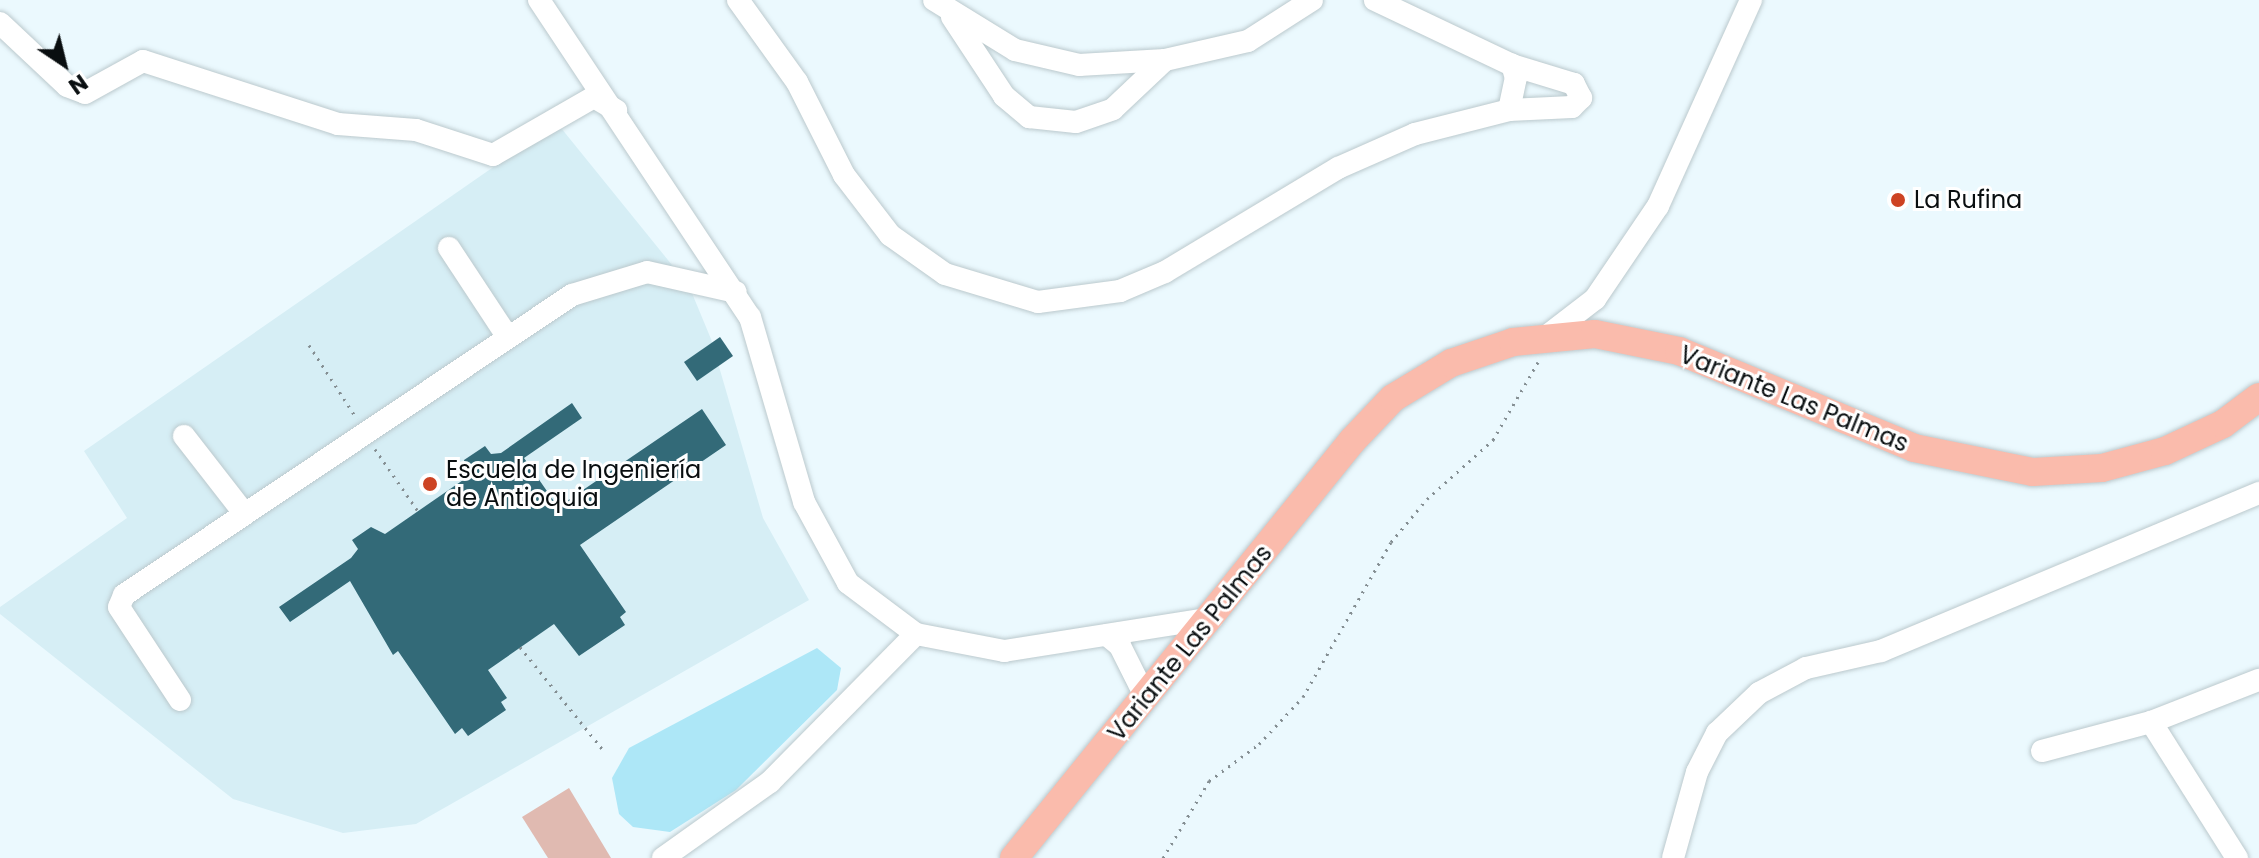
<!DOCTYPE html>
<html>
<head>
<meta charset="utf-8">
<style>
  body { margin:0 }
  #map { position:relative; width:2259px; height:858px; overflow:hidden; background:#ebf9fe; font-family:Poppins,sans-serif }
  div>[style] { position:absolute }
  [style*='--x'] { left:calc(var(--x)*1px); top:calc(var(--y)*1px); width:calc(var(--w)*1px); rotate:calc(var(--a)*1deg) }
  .built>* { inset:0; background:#d6eef5 }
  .green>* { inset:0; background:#e0bab1 }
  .water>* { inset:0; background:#ade7f7 }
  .building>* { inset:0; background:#336a78 }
  .path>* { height:3px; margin-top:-1.5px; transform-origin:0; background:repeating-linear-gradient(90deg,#848e92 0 2px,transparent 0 8px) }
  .roads { filter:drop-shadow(0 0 2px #bbc9cd) drop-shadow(0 0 2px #bbc9cd) }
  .minor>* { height:22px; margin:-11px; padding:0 11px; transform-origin:11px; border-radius:11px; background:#fff }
  .major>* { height:28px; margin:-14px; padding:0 14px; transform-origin:14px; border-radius:14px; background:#fabbac }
  .dots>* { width:22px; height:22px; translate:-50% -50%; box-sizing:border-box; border:4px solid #fff; border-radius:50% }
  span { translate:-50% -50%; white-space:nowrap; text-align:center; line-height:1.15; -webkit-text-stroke:6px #fff; paint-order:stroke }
  .poi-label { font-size:24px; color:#090e10 }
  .left { translate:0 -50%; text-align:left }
  .street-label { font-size:24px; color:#090e10 }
  .north { position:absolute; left:24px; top:24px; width:80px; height:80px; -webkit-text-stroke:6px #fff; paint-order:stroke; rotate:145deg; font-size:22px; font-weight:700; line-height:32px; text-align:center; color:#090e10 }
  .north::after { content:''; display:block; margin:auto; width:28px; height:36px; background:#090e10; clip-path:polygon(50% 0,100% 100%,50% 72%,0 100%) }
</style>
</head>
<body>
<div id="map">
  <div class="built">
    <div style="clip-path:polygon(557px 123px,689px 286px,711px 339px,763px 518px,809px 600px,416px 824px,343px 833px,233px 799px,0 614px,0 607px,127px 518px,84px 451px)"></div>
  </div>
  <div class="green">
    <div style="clip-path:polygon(569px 788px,611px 858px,548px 858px,522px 817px)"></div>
  </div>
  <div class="water">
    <div style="clip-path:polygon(817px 648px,841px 668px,837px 690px,736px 790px,670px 832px,633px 827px,619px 814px,612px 778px,629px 748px)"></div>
  </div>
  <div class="building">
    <div style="clip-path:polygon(720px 337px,733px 356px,697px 381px,684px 362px)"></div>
    <div style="clip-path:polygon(572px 403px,582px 418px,524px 458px,558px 507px,702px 409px,726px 445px,580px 545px,626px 612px,620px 617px,625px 625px,579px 656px,554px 624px,488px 670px,507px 698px,501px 702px,506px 710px,468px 736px,462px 728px,455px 734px,398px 651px,393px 655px,350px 581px,290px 622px,279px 607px,351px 558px,358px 549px,352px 540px,371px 527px,385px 534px,466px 478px,464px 460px,485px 446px,491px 454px,501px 453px)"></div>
  </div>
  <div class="path">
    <div style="--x:309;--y:345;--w:88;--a:57"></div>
    <div style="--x:375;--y:449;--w:75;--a:55.3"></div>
    <div style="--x:520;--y:647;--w:134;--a:51.1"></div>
    <div style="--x:1163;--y:858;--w:90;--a:-59.1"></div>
    <div style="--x:1209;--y:781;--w:62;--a:-36.5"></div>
    <div style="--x:1259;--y:744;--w:64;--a:-46.9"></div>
    <div style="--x:1303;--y:697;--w:178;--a:-60.4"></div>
    <div style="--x:1391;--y:542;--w:56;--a:-50.1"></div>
    <div style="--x:1427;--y:499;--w:89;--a:-41.8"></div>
    <div style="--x:1493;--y:440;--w:90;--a:-60"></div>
  </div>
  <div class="roads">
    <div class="minor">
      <div style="--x:539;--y:0;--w:381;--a:56.4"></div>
      <div style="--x:750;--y:317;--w:193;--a:73.7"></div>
      <div style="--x:804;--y:502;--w:92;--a:61.5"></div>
      <div style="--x:848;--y:583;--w:85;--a:36.9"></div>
      <div style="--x:916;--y:634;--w:90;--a:10.9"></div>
      <div style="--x:1004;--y:651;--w:211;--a:-9"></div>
      <div style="--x:738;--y:0;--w:101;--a:54.3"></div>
      <div style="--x:797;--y:82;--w:104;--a:63.2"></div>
      <div style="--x:844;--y:175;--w:76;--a:52.5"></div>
      <div style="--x:890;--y:235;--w:67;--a:35.3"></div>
      <div style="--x:945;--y:274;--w:97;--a:16.8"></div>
      <div style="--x:1038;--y:302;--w:83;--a:-7.6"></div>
      <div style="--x:1120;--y:291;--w:49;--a:-22.9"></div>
      <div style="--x:1165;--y:272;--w:202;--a:-31"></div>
      <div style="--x:1338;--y:168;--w:84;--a:-23.8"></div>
      <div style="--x:1415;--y:134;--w:97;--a:-14.3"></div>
      <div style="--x:1509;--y:110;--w:63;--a:-2.7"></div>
      <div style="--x:1572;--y:107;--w:13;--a:-45"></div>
      <div style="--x:1581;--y:98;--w:16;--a:-117"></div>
      <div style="--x:1574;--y:84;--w:65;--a:-163"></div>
      <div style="--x:1512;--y:65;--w:152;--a:-154.6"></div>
      <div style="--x:934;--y:0;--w:95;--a:31.7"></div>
      <div style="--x:1015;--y:50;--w:66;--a:13.2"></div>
      <div style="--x:1079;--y:65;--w:86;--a:-3.3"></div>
      <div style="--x:1165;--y:60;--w:85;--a:-12.9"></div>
      <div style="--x:1248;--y:41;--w:76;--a:-32.6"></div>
      <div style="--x:952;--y:17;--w:95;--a:56.6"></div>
      <div style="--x:1004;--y:96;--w:33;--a:40"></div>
      <div style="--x:1029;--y:117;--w:47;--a:6.1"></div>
      <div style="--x:1076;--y:122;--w:39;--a:-19"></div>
      <div style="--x:1113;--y:109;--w:71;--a:-43.3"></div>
      <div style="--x:0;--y:23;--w:92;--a:43.2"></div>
      <div style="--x:67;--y:86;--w:19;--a:21"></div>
      <div style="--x:85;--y:93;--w:66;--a:-28.9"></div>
      <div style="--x:143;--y:61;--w:205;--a:17.9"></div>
      <div style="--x:338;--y:124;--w:78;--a:4.4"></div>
      <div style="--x:416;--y:130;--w:81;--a:18"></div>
      <div style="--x:493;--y:155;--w:116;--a:-29.9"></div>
      <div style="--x:594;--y:97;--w:26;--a:31"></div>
      <div style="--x:1509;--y:110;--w:33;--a:-78"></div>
      <div style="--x:1516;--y:78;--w:14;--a:-107"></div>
      <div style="--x:449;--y:248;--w:105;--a:56.6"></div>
      <div style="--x:1543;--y:339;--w:66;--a:-37.6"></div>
      <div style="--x:1595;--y:299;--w:112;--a:-55.9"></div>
      <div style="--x:1658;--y:206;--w:226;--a:-65.7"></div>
      <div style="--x:184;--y:436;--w:98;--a:52.1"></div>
      <div style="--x:1107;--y:635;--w:17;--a:40"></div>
      <div style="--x:1120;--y:646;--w:58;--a:63.4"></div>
      <div style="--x:180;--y:700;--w:111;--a:-123.3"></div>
      <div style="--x:119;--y:607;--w:13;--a:-67"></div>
      <div style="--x:124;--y:595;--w:539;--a:-33.81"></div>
      <div style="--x:572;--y:295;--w:78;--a:-17"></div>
      <div style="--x:647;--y:272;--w:91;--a:12.7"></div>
      <div style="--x:2151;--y:722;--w:161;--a:57.7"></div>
      <div style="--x:2042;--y:751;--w:113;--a:-14.9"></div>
      <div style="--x:2151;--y:722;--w:116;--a:-21.3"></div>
      <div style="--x:663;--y:858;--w:131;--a:-35.4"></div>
      <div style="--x:770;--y:782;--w:208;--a:-45.4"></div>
      <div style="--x:1673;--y:858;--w:89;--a:-74.4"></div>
      <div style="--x:1697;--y:772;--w:44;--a:-62.9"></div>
      <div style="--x:1717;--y:733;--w:58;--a:-43.6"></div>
      <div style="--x:1759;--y:693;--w:53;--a:-28"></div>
      <div style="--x:1806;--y:668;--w:77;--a:-12.8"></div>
      <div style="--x:1881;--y:651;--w:410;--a:-22.7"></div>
    </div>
    <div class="major">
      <div style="--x:1014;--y:858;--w:537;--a:-50.97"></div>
      <div style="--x:1352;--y:441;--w:59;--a:-46.4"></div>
      <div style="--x:1393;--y:398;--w:68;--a:-31.1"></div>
      <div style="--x:1451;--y:363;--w:65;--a:-18.7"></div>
      <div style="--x:1513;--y:342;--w:82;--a:-5.6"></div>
      <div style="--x:1595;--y:334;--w:86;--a:11.4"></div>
      <div style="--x:1679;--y:351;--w:254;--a:22.4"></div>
      <div style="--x:1914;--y:448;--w:121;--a:11.4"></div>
      <div style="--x:2033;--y:472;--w:69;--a:-3.3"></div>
      <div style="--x:2102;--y:468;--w:65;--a:-15.1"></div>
      <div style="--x:2165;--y:451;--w:64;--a:-25"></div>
      <div style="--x:2223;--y:424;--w:45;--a:-36.9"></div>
    </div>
  </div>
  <div class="dots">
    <div style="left:1898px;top:200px;background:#cd4323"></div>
    <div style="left:430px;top:484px;background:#cd4323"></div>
  </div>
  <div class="poi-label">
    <span class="left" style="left:1914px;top:200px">La Rufina</span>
    <span class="left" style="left:446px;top:484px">Escuela de Ingeniería<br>de Antioquia</span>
  </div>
  <div class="street-label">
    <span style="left:1794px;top:399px;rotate:22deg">Variante Las Palmas</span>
    <span style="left:1190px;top:643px;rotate:-51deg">Variante Las Palmas</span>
  </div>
  <div class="north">N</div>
</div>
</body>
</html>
